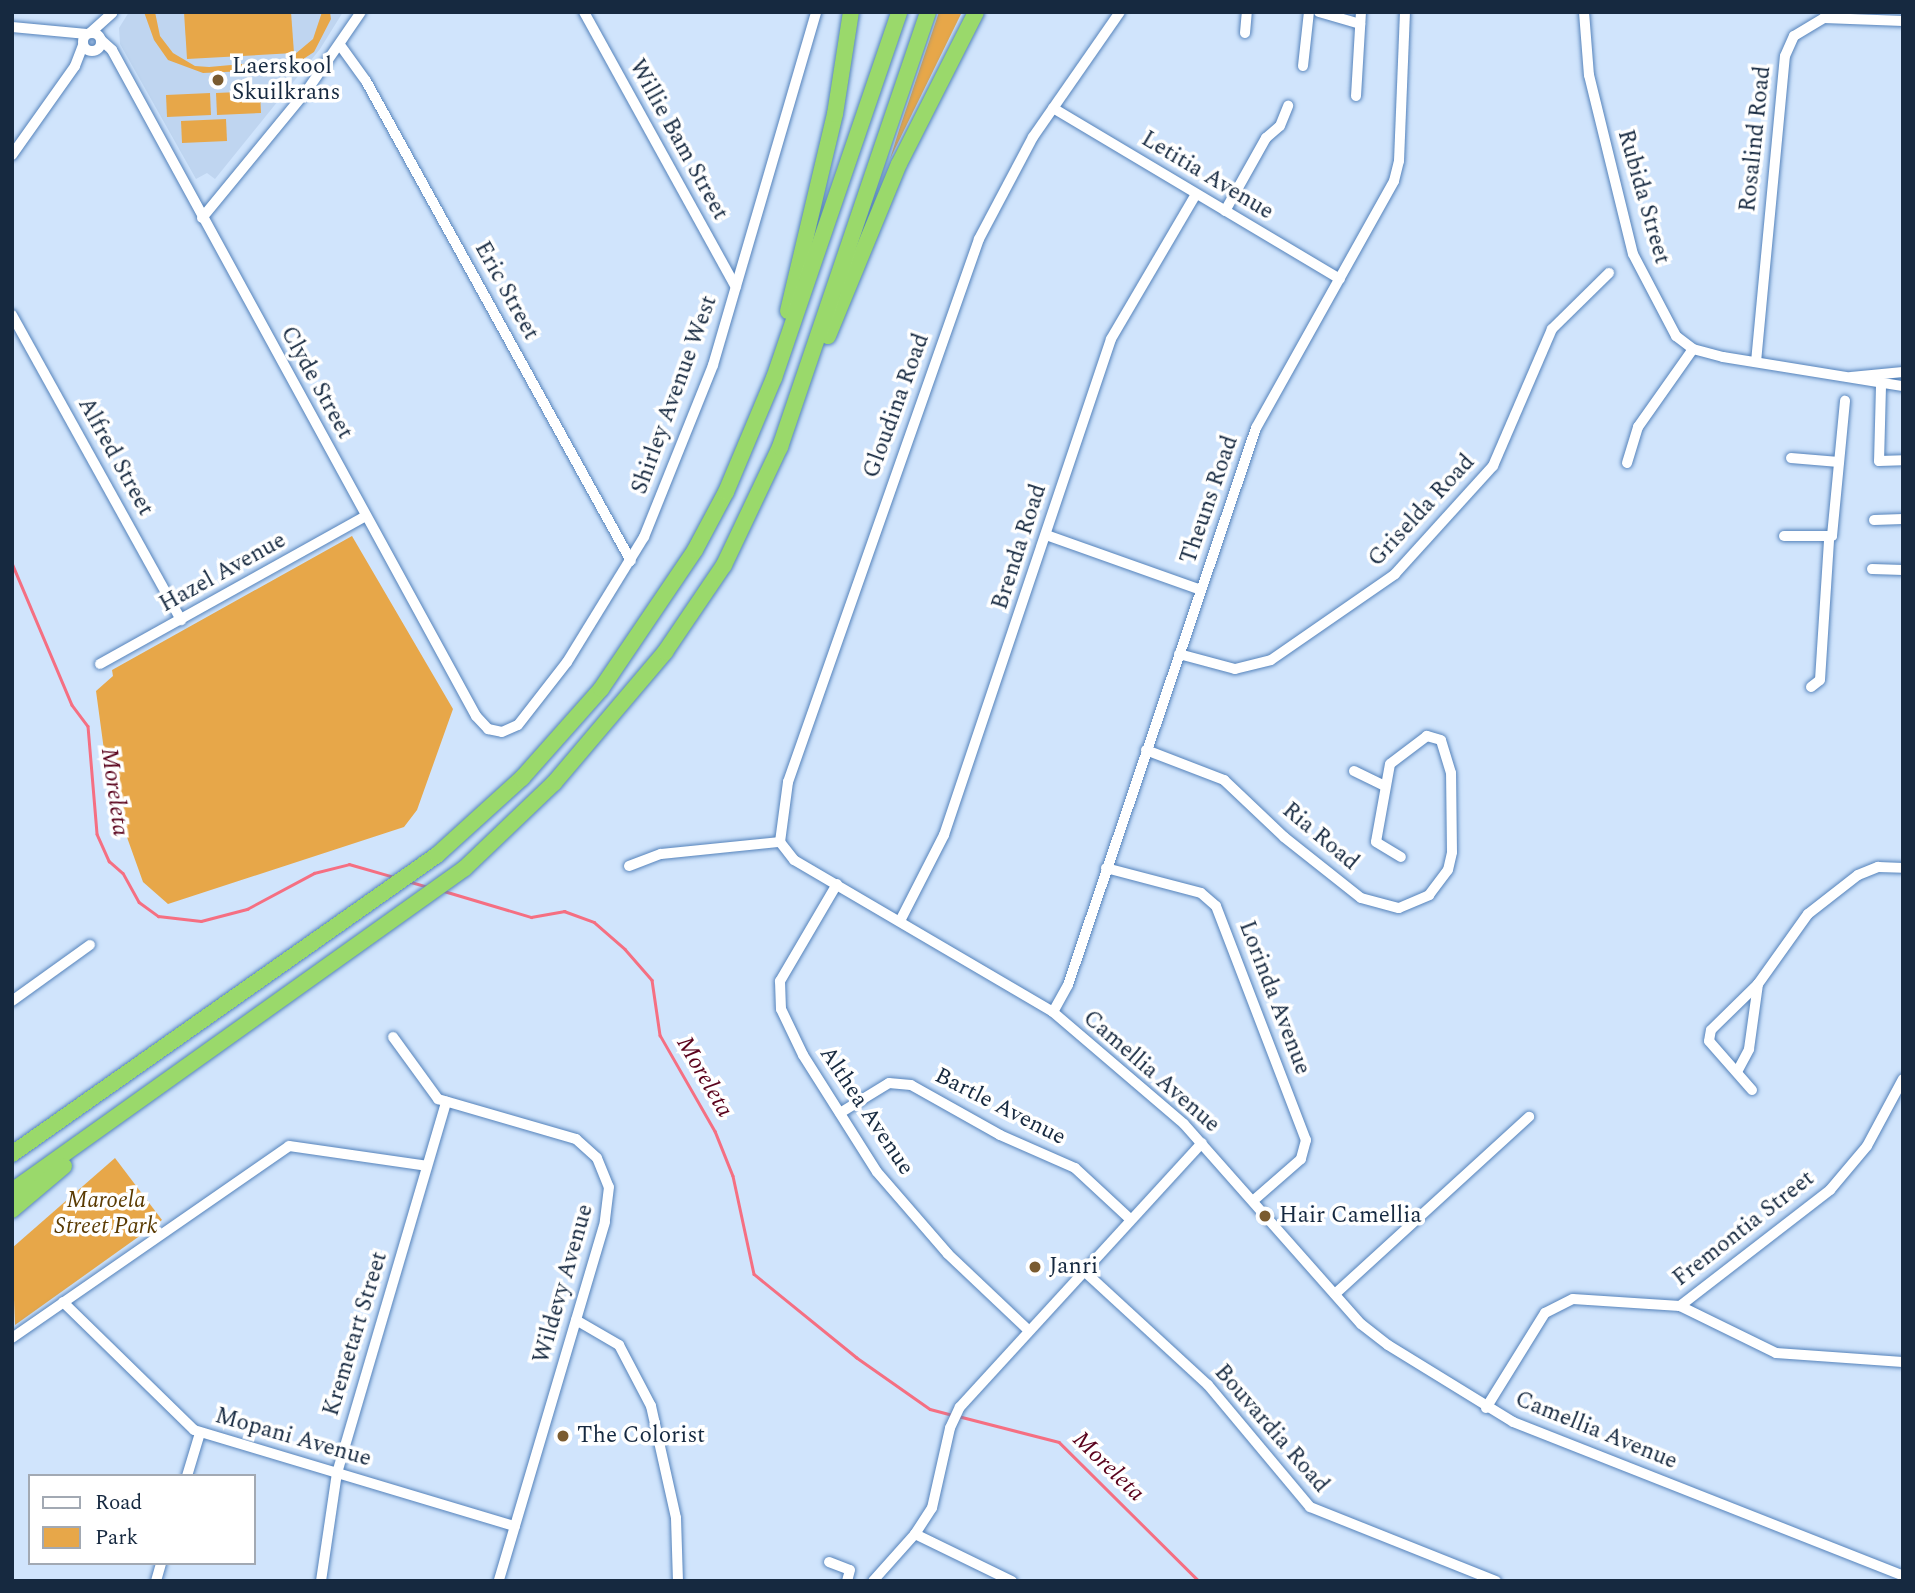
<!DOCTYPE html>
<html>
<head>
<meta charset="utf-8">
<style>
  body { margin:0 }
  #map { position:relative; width:1915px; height:1593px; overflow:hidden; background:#d0e4fc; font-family:Spectral,serif }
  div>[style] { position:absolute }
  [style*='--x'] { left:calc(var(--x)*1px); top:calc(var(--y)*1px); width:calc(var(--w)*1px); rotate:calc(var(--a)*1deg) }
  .built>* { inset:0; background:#bfd5f0 }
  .green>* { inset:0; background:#e7a749 }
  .stream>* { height:2.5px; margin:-1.25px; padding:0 1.25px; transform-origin:1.25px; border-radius:1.25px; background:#f56f82 }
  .roads { filter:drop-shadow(0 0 2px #5583bb) drop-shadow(0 0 2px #5583bb) }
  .minor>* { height:10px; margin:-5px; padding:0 5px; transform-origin:5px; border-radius:5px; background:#fff }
  .minor>.ring { margin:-5px; padding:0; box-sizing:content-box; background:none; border:10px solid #fff; border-radius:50% }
  .highway>* { height:16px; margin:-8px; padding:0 8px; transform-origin:8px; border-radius:8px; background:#9ad96b }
  .dots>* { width:19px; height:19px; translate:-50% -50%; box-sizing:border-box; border:4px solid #fff; border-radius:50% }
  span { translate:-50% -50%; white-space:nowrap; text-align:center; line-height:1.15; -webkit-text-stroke:7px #fff; paint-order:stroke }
  .poi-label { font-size:23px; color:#162940 }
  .left { translate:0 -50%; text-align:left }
  .street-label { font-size:23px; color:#162940 }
  .park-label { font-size:23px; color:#5a3a02; font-style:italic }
  .water-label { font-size:24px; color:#5a021c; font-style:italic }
  .frame { position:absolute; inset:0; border:14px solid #162940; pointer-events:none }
  .legend { position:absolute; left:28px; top:1474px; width:228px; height:91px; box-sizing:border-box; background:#fff; border:2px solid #a2a9b3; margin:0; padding:9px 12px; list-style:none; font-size:21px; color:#162940 }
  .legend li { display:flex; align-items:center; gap:14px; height:35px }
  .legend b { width:35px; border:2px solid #a2a9b3 }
</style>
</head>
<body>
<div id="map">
  <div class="built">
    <div style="clip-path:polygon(129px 12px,343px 12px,320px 49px,215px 179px,207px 173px,196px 179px,120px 44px,119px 28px)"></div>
  </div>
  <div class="green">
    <div style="clip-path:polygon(144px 12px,155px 12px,160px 36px,173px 53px,195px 66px,209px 67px,288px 60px,313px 39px,322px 12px,330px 12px,331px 19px,314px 52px,288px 69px,203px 73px,168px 60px,154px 40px)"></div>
    <div style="clip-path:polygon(184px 12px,291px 12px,294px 53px,187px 59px)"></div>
    <div style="clip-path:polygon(939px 12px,962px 12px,890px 159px,899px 130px)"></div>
    <div style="clip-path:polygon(260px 91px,261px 113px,217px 115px,216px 93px)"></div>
    <div style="clip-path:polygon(210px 93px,211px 115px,167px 117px,166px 95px)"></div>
    <div style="clip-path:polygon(226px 119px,227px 141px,182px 143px,181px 121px)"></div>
    <div style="clip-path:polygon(352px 536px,453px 709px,417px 810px,404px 827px,168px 904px,143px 882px,109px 787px,96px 691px,113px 676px,112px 670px)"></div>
    <div style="clip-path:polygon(115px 1158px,162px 1220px,15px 1325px,12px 1248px)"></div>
  </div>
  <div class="stream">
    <div style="--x:12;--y:563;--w:154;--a:67.1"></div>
    <div style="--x:72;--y:705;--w:26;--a:53"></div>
    <div style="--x:88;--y:726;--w:108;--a:85.2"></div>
    <div style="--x:97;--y:834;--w:30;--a:66"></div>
    <div style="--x:109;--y:861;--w:18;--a:41"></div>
    <div style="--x:123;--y:873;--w:33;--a:61"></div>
    <div style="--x:139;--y:902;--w:24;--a:36"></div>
    <div style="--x:158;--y:916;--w:43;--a:6.6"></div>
    <div style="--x:201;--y:921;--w:48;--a:-14.6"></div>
    <div style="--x:247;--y:909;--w:76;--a:-28.2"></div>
    <div style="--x:314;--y:873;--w:36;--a:-14"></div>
    <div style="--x:349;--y:864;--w:47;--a:16.1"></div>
    <div style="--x:411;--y:882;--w:18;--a:16"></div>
    <div style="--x:444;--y:891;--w:91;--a:16.6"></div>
    <div style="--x:531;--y:917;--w:34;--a:-10"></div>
    <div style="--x:564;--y:911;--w:32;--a:20"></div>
    <div style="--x:594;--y:922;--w:41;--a:41.1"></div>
    <div style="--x:625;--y:949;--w:41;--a:48.9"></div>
    <div style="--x:652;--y:980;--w:56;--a:81.7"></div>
    <div style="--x:660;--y:1035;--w:111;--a:60.2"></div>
    <div style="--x:715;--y:1131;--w:48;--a:68.2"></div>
    <div style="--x:733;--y:1176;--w:100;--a:77.9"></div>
    <div style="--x:754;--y:1274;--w:132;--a:39.1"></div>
    <div style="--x:856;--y:1357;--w:90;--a:35.1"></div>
    <div style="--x:930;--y:1409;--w:23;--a:15"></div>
    <div style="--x:958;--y:1416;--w:104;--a:14.4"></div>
    <div style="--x:1059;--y:1442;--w:197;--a:44.8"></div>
  </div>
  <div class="roads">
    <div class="minor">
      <div style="--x:584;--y:12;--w:314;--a:61.1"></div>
      <div style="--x:1319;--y:12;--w:43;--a:16.3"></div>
      <div style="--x:1584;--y:12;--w:63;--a:85.5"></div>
      <div style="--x:1589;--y:75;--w:184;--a:76.2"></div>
      <div style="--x:1633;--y:254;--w:93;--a:62.3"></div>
      <div style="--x:1676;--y:336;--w:21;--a:37"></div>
      <div style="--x:1693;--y:349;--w:31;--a:15"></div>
      <div style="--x:1723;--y:357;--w:182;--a:9.2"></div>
      <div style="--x:12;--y:27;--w:75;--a:5.3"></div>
      <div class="ring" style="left:83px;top:33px;width:8px;height:8px"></div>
      <div style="--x:90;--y:33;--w:30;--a:-42"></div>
      <div style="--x:1245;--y:33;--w:21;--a:-85"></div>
      <div style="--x:101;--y:40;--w:15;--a:42"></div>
      <div style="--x:112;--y:50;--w:759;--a:61.34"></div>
      <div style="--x:476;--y:716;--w:18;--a:47"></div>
      <div style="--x:488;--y:729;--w:14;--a:12"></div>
      <div style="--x:502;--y:732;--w:17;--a:-24"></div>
      <div style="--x:518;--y:725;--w:80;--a:-52.1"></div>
      <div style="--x:567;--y:662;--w:147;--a:-58.4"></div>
      <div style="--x:644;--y:537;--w:185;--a:-68.1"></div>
      <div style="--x:713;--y:365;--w:368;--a:-73.7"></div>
      <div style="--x:340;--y:45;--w:44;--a:54.2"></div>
      <div style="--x:366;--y:81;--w:548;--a:61.1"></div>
      <div style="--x:1303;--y:66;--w:54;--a:-83.7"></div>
      <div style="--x:1356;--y:96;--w:84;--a:-86.6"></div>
      <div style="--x:1053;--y:108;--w:334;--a:30.8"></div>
      <div style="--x:12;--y:155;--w:109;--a:-54.7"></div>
      <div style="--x:75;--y:66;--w:22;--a:-69"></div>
      <div style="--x:1225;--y:211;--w:84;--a:-60.7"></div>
      <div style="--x:1266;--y:138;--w:18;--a:-41"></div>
      <div style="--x:1280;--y:126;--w:22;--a:-68"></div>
      <div style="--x:202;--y:218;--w:167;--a:-50.6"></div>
      <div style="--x:308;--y:89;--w:93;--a:-55.5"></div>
      <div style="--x:12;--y:315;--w:349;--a:61"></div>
      <div style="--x:1756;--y:362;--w:307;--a:-84.6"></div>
      <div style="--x:1785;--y:56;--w:22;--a:-66"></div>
      <div style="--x:1794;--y:36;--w:35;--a:-31"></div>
      <div style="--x:1824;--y:18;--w:79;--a:2.2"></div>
      <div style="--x:1851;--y:377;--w:52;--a:-5.5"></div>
      <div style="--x:1881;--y:386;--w:75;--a:91.5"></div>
      <div style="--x:1879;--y:461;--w:24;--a:-2"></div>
      <div style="--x:1791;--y:458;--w:48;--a:4.8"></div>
      <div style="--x:1627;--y:463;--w:38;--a:-73"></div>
      <div style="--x:1638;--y:427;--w:95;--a:-54.8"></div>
      <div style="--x:1874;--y:520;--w:29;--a:-2"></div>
      <div style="--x:1046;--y:535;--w:164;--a:19.5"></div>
      <div style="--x:1784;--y:536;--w:48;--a:0"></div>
      <div style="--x:1832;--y:536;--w:136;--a:-84.5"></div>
      <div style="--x:1872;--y:569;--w:31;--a:2"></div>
      <div style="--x:1179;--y:654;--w:58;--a:15"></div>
      <div style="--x:1235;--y:669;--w:37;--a:-14"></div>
      <div style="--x:1271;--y:660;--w:151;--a:-34.7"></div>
      <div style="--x:1395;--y:574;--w:146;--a:-47.8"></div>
      <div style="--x:1493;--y:466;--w:149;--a:-66.7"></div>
      <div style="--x:1552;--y:329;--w:80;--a:-44.5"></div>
      <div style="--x:100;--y:664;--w:304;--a:-29.1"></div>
      <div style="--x:1811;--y:687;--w:11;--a:-38"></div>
      <div style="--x:1820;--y:680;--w:140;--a:-86.3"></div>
      <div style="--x:1146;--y:750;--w:84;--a:21"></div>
      <div style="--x:1224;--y:780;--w:83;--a:43.5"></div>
      <div style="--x:1284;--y:837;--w:98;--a:38.4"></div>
      <div style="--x:1361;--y:898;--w:39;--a:15"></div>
      <div style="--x:1399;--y:908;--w:33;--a:-23"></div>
      <div style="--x:1429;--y:895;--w:31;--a:-53"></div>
      <div style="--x:1448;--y:870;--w:18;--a:-77"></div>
      <div style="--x:1452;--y:852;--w:79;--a:-90.7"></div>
      <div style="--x:1451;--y:773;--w:34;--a:-107"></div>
      <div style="--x:1441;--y:740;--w:15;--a:-164"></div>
      <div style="--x:1427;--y:736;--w:46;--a:142.9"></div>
      <div style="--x:1390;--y:764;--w:79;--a:100.2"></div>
      <div style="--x:1376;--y:842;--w:29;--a:31"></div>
      <div style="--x:1354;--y:771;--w:32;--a:26"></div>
      <div style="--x:780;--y:842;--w:23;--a:52"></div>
      <div style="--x:794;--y:860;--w:300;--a:30.4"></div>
      <div style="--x:1053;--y:1012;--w:172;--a:40.5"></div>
      <div style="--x:1184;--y:1124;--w:267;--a:48.5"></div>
      <div style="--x:1361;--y:1324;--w:34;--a:38"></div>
      <div style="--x:1388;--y:1345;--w:147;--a:31.6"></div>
      <div style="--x:1513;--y:1422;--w:419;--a:21.5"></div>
      <div style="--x:780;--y:842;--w:61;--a:-82.4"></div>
      <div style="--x:788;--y:782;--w:576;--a:-70.62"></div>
      <div style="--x:979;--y:239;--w:115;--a:-62.1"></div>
      <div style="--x:1033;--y:137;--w:152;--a:-55.2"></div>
      <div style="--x:629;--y:866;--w:34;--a:-21"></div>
      <div style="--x:661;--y:854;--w:120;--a:-5.8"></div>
      <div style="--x:1106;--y:868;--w:98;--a:14.7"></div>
      <div style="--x:1201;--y:893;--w:20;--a:41"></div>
      <div style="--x:1216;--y:906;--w:251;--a:69"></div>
      <div style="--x:1306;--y:1140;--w:20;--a:105"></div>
      <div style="--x:1301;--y:1159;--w:62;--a:138.9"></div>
      <div style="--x:837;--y:884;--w:113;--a:120.4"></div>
      <div style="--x:780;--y:981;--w:28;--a:88"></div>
      <div style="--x:781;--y:1009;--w:51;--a:64.4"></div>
      <div style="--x:803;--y:1055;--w:138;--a:57.7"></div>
      <div style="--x:877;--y:1172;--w:108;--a:49.1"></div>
      <div style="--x:948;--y:1254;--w:109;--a:43.5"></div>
      <div style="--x:900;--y:921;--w:97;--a:-62.9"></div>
      <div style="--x:944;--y:835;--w:523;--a:-71.39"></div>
      <div style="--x:1111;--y:339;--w:168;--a:-59.6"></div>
      <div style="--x:12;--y:1001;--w:96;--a:-35.7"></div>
      <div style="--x:1053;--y:1012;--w:31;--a:-61"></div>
      <div style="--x:1068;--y:985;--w:588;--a:-71.35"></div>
      <div style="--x:1256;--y:428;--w:283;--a:-60.8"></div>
      <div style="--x:1394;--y:181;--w:21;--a:-76"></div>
      <div style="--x:1399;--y:161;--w:149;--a:-87.7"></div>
      <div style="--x:393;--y:1037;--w:77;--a:54"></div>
      <div style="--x:438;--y:1099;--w:144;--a:16.2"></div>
      <div style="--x:576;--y:1139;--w:28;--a:42"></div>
      <div style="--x:597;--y:1158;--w:31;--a:68"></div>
      <div style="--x:609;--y:1187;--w:35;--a:97"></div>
      <div style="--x:605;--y:1222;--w:374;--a:106.5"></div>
      <div style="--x:1737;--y:1072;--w:26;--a:-62"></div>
      <div style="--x:1749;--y:1049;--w:66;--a:-82.1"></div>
      <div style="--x:1752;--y:1090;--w:65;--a:-131.3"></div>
      <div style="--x:1709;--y:1041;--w:11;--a:-80"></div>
      <div style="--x:1711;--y:1030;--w:66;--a:-44.4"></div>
      <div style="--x:1758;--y:984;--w:86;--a:-54.5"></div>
      <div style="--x:1808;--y:914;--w:63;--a:-38"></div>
      <div style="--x:1858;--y:875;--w:22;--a:-22"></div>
      <div style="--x:1878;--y:867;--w:25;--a:2"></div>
      <div style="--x:840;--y:1113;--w:57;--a:-31.5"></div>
      <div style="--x:889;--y:1083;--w:22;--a:5"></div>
      <div style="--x:911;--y:1085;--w:102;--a:29.3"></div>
      <div style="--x:1000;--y:1135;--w:82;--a:23.7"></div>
      <div style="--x:1075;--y:1168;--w:75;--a:42.8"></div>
      <div style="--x:1084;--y:1271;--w:168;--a:42.6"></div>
      <div style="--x:1208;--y:1385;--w:159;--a:50.1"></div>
      <div style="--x:1310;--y:1507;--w:200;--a:21.7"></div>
      <div style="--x:1335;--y:1294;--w:263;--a:-42.4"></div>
      <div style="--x:63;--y:1302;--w:183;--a:44.3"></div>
      <div style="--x:194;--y:1430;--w:335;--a:16.7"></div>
      <div style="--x:1680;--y:1306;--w:190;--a:-37.7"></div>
      <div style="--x:1830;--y:1190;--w:57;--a:-49.9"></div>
      <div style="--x:1867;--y:1146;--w:76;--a:-61.8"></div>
      <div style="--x:576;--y:1320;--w:50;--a:30.2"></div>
      <div style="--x:619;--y:1345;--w:69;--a:62.3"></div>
      <div style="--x:651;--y:1406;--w:115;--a:77.4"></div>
      <div style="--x:676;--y:1518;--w:63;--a:88.2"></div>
      <div style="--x:12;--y:1338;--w:337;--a:-34.7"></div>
      <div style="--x:289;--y:1146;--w:139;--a:8.2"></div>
      <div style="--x:1486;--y:1408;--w:112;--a:-58.2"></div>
      <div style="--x:1545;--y:1313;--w:31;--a:-27"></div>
      <div style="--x:1573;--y:1299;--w:107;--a:3.7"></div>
      <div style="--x:1680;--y:1306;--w:107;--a:26.1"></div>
      <div style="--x:1776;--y:1353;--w:127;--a:4.1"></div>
      <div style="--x:187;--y:1476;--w:45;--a:-73.2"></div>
      <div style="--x:915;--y:1534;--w:108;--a:25.9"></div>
      <div style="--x:829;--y:1562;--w:22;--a:21"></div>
      <div style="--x:850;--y:1570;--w:11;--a:105"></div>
      <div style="--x:156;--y:1581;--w:19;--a:-74"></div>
      <div style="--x:321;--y:1581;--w:109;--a:-81.6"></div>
      <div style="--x:337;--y:1473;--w:387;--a:-73.6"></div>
      <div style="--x:873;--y:1581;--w:63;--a:-48.2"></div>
      <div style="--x:915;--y:1534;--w:31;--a:-57"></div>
      <div style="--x:932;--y:1508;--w:82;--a:-77.3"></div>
      <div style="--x:950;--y:1428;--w:23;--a:-65"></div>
      <div style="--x:960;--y:1407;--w:358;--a:-47.5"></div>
    </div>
    <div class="highway">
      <div style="--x:788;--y:311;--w:203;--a:-76.6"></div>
      <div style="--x:835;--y:114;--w:103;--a:-81.1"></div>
      <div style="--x:828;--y:336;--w:186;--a:-67.6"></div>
      <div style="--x:899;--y:164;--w:170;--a:-63.1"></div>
      <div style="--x:12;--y:1154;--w:520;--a:-35.13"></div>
      <div style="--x:437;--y:855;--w:115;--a:-42.2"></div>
      <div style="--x:522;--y:778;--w:119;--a:-48.4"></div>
      <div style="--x:601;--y:689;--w:168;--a:-55.9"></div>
      <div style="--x:695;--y:550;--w:66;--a:-61.9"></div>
      <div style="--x:726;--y:492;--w:124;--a:-67.2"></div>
      <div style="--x:774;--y:378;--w:387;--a:-71.1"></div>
      <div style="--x:12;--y:1191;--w:556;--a:-35.49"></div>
      <div style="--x:465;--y:868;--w:123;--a:-43.7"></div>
      <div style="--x:554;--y:783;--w:172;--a:-49.7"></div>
      <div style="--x:665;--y:652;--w:105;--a:-55.9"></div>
      <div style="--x:724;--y:565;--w:131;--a:-64.6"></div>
      <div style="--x:780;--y:447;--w:459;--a:-71.2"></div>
      <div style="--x:12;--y:1210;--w:68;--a:-40.2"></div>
    </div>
  </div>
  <div class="dots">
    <div style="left:218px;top:80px;background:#7a5b30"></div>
    <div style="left:1265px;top:1216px;background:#7a5b30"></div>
    <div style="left:1035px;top:1267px;background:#7a5b30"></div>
    <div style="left:563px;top:1436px;background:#7a5b30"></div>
  </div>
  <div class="poi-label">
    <span class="left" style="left:232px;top:80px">Laerskool<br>Skuilkrans</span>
    <span class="left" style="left:1279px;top:1216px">Hair Camellia</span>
    <span class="left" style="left:1049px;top:1267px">Janri</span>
    <span class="left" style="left:577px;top:1436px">The Colorist</span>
  </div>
  <div class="street-label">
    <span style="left:1756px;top:139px;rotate:-84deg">Rosalind Road</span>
    <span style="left:678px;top:140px;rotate:61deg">Willie Bam Street</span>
    <span style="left:1207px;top:176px;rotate:31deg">Letitia Avenue</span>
    <span style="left:1643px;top:197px;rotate:74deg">Rubida Street</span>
    <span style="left:506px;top:291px;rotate:61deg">Eric Street</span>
    <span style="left:316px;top:383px;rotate:61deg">Clyde Street</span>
    <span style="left:675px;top:395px;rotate:-70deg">Shirley Avenue West</span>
    <span style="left:897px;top:406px;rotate:-70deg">Gloudina Road</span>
    <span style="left:115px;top:457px;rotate:61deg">Alfred Street</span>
    <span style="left:1210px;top:500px;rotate:-71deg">Theuns Road</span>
    <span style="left:1422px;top:511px;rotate:-47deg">Griselda Road</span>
    <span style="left:1020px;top:547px;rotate:-72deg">Brenda Road</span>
    <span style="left:223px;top:573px;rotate:-29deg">Hazel Avenue</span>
    <span style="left:1320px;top:837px;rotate:40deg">Ria Road</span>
    <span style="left:1274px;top:998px;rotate:69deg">Lorinda Avenue</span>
    <span style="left:1151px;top:1072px;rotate:41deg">Camellia Avenue</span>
    <span style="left:1000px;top:1107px;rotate:27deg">Bartle Avenue</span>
    <span style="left:866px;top:1111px;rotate:56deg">Althea Avenue</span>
    <span style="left:1744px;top:1229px;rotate:-38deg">Fremontia Street</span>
    <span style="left:564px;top:1284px;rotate:-74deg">Wildevy Avenue</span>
    <span style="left:356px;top:1334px;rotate:-73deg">Kremetart Street</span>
    <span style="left:1271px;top:1429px;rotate:49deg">Bouvardia Road</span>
    <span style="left:1596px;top:1431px;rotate:22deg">Camellia Avenue</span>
    <span style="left:293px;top:1438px;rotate:16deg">Mopani Avenue</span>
  </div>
  <div class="park-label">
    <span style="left:106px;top:1214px">Maroela<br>Street Park</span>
  </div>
  <div class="water-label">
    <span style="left:114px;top:792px;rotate:82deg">Moreleta</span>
    <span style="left:704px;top:1077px;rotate:60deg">Moreleta</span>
    <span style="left:1108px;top:1467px;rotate:44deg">Moreleta</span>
  </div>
  <div class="frame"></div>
  <ul class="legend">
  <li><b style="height:9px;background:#fff"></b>Road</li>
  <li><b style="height:19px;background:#e7a749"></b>Park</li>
  </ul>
</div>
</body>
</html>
